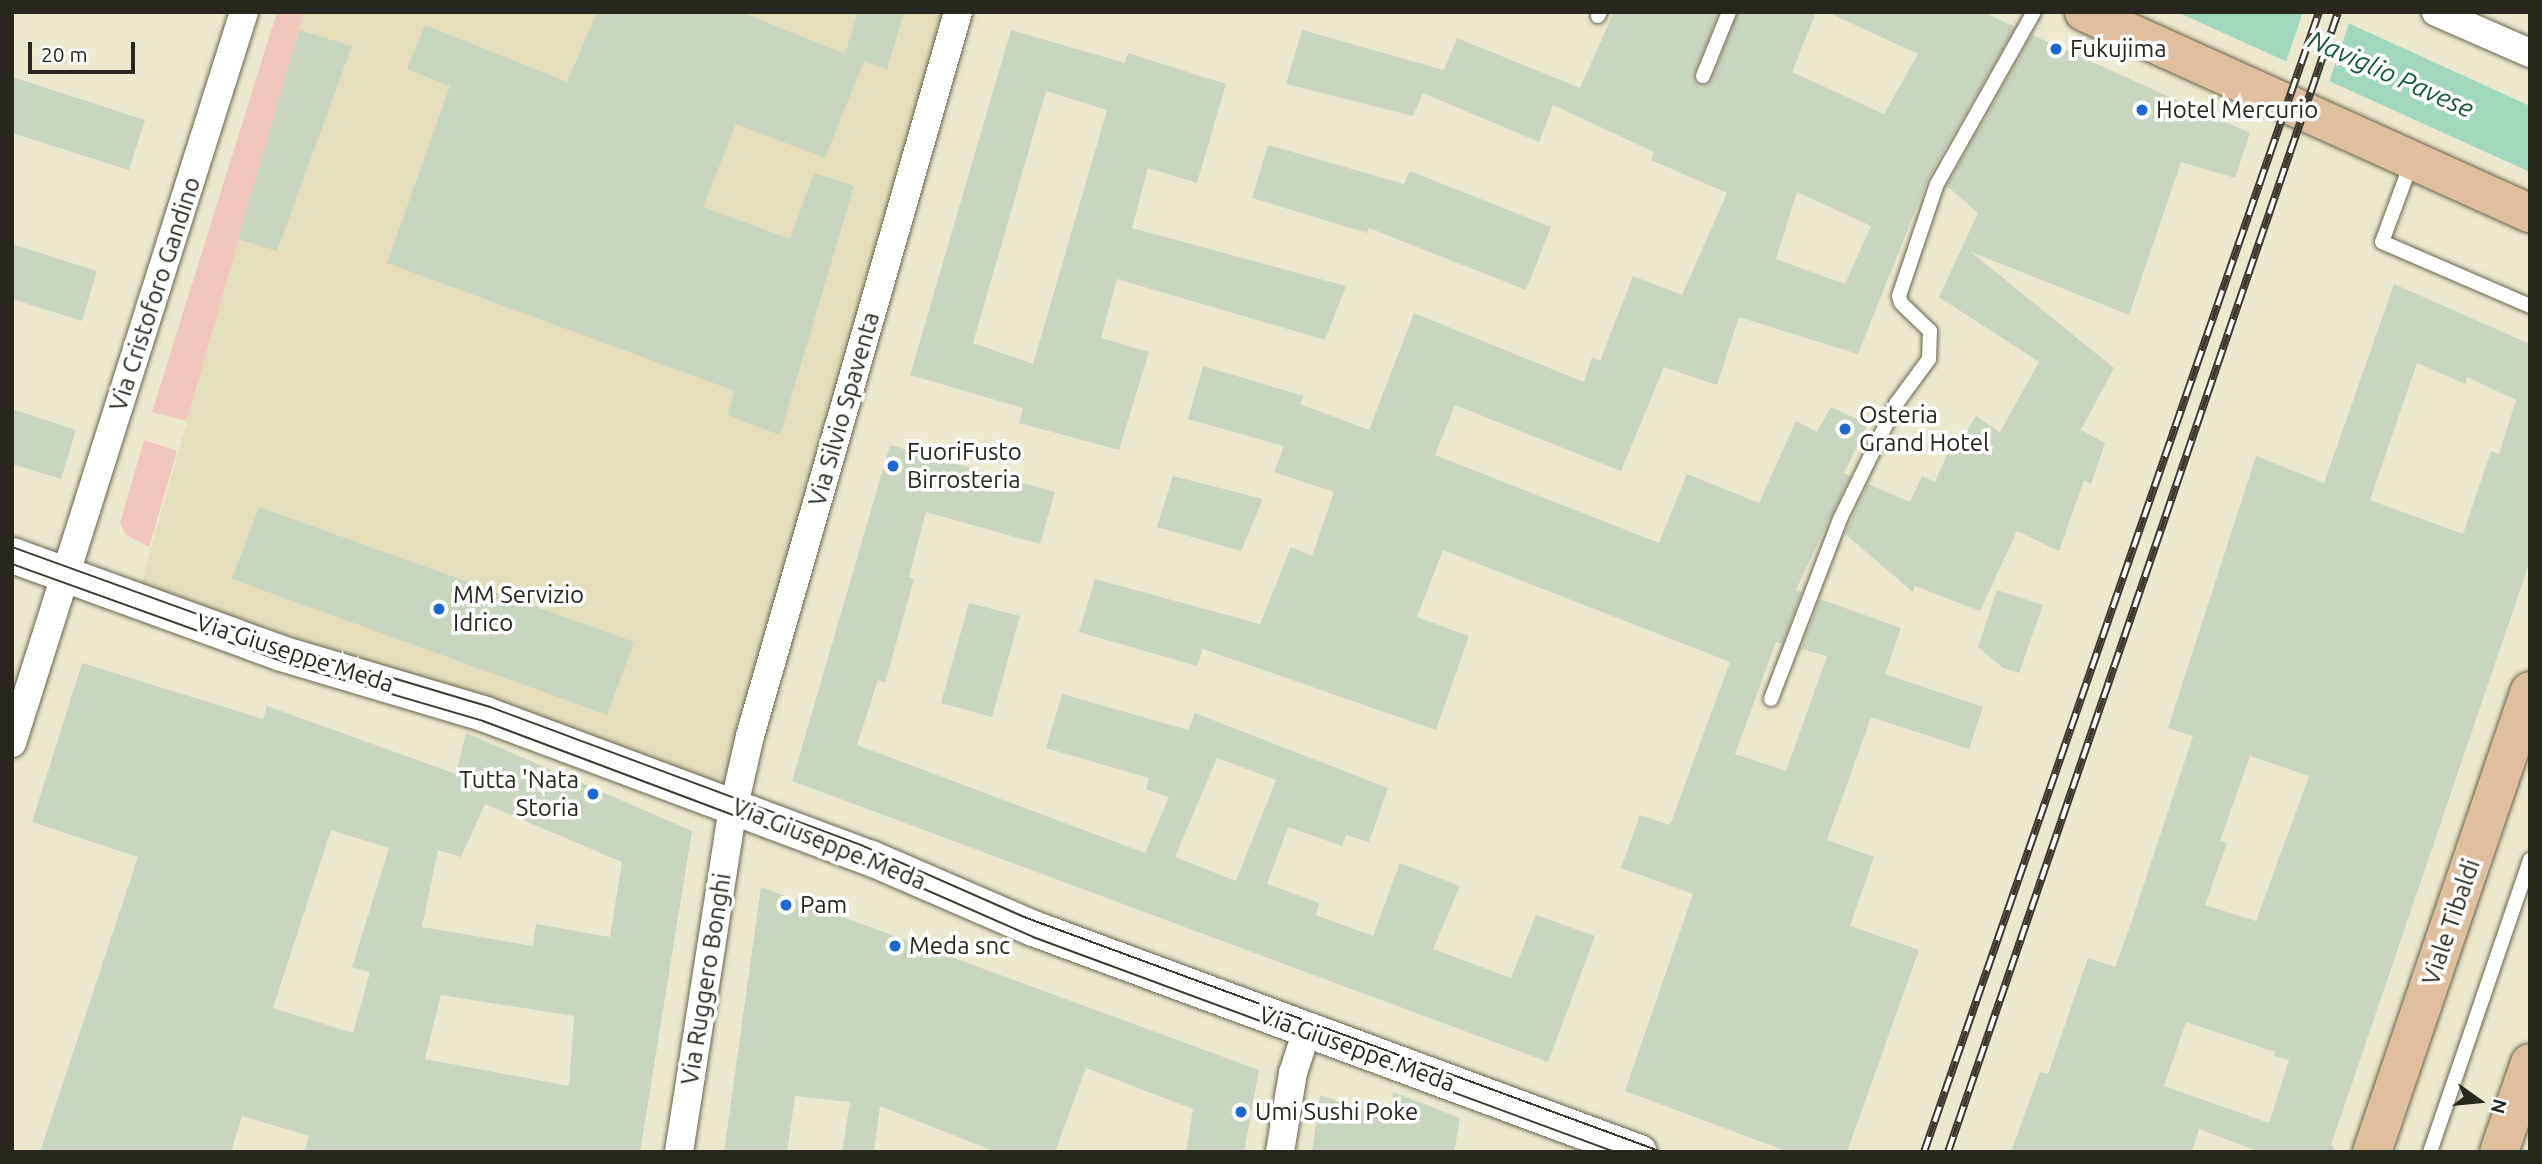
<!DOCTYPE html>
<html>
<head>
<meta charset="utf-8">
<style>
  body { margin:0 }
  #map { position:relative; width:2542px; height:1164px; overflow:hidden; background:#ede9cf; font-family:Ubuntu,sans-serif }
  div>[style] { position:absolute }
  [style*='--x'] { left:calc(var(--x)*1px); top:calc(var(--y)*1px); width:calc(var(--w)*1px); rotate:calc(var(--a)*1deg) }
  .built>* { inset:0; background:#e4debd }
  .green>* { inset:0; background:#f1c7bc }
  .water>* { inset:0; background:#a1d8bd }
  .pier>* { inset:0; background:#ede9cf }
  .building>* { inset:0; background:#c9d6bf }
  .roads { filter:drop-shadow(0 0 2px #66624c) drop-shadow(0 0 2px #66624c) }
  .service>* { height:14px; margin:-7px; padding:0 7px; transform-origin:7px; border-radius:7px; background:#fff }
  .minor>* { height:28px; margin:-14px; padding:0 14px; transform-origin:14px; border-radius:14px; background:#fff }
  .tertiary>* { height:35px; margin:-17.5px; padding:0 17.5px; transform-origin:17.5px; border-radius:17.5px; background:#fff }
  .primary>* { height:38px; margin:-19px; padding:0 19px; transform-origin:19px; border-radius:19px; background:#dfbf9d }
  .tram>* { height:2px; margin:-1px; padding:0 1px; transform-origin:1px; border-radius:1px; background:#3c3a2f }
  .rail>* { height:8px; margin-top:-4px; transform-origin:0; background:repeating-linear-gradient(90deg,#fff 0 16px,#3c3a2f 0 32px); box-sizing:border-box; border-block:2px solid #3c3a2f }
  .dots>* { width:19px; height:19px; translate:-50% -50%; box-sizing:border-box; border:4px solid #fff; border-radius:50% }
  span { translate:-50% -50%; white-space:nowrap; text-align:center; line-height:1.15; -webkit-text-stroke:7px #fff; paint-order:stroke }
  .poi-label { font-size:24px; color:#28271d }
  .left { translate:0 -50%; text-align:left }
  .right { translate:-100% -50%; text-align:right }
  .street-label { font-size:24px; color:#28271d }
  .water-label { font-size:26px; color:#15583e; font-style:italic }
  .frame { position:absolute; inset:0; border:14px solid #28271d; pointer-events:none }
  .north { position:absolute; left:2444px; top:1066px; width:70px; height:70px; -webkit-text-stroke:5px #fff; paint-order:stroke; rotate:105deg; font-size:19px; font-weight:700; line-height:28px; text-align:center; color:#28271d }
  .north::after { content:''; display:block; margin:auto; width:24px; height:32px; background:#28271d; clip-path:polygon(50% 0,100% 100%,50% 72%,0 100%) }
  .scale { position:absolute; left:28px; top:42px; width:107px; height:32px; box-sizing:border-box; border:4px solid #28271d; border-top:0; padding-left:9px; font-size:21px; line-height:24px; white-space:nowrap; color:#28271d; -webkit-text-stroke:5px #fff; paint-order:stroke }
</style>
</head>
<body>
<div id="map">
  <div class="built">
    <div style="clip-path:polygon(304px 12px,953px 12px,728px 800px,465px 692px,140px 587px)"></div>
  </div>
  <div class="green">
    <div style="clip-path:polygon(277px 12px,304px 12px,187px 421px,152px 412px)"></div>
    <div style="clip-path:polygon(144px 440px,177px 451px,149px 547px,125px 534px,120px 523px)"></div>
  </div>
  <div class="water">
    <div style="clip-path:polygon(2177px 12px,2324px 12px,2530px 106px,2530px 172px)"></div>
  </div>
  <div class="pier">
    <div style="clip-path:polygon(2303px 12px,2332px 12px,2350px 20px,2328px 85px,2285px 65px)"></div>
  </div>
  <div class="building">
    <div style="clip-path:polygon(597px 12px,742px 12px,845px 54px,858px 12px,904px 12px,887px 70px,851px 56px,864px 61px,825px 158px,736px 124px,703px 207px,790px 239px,814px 173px,854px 186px,780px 435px,727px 415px,735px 391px,387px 263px,450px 86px,407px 69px,425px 25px,567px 82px)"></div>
    <div style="clip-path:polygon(evenodd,1614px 12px,1719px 12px,1694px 73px,1695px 81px,1704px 86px,1712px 80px,1738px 12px,1816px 12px,1792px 72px,1884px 114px,1918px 54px,1827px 12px,1984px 12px,2015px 27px,1928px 179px,1858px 354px,1739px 317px,1717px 385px,1664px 367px,1621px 471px,1455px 405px,1435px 455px,1659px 543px,1687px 474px,1759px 503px,1796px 421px,1817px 432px,1831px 407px,1868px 424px,1844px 473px,1850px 476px,1796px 590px,1802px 592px,1782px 644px,1776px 642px,1735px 754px,1786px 771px,1827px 656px,1801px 649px,1820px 599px,1901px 628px,1885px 674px,1983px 707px,1969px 749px,1871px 717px,1827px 840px,1874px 857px,1850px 926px,1919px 950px,1847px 1152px,1789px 1152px,1625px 1091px,1693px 894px,1621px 868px,1640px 815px,1670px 825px,1730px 662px,1443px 550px,1417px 617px,1469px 636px,1436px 730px,1203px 649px,1197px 666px,1079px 632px,1095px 579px,1260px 624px,1291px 547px,1312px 556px,1334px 492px,1274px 472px,1284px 446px,1188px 419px,1203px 366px,1304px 396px,1300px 404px,1369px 430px,1414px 313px,1584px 382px,1592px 357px,1600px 361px,1633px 276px,1682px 295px,1727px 193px,1651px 160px,1654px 152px,1553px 105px,1539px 142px,1423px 93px,1413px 116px,1286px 84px,1302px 30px,1444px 70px,1457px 38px,1580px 88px,1614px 12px,1797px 192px,1871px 226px,1845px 284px,1776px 259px,1797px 192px)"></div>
    <div style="clip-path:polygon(299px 30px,352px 46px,277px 251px,238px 239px)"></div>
    <div style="clip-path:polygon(evenodd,1011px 30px,1125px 63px,1128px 53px,1226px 84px,1197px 183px,1148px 168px,1132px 228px,1346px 286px,1325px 340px,1117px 279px,1101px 338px,1149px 352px,1119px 450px,1019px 423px,1023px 408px,910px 375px,1011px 30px,1046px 91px,1107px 110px,1033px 364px,973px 343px,1046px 91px)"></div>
    <div style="clip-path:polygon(2032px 35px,2250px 133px,2235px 178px,2181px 162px,2129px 315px,1971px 252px,2114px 368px,2081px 430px,2105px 443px,2091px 484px,2084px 480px,2059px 551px,2017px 531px,1980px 611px,1915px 586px,1913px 592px,1845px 534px,1868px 484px,1910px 502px,1922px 476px,1935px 482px,1955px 436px,1962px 439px,1976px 416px,2000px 432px,2039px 362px,1939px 297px,1978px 213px,1947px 186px)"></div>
    <div style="clip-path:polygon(12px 77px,145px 120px,129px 170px,12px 133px)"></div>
    <div style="clip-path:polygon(1268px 145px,1404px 184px,1410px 171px,1551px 227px,1526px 290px,1369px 228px,1367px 233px,1252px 198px)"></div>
    <div style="clip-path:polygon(12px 244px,97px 271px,82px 321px,12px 299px)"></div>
    <div style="clip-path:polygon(evenodd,2394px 284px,2530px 344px,2530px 561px,2331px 1145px,2338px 1152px,2260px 1152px,2199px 1129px,2192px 1152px,2011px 1152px,2040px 1072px,2048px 1074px,2088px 958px,2115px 967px,2131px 923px,2193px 736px,2168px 728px,2256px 456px,2324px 483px,2394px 284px,2417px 363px,2465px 384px,2467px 377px,2516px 400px,2499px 454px,2491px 451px,2463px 534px,2370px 500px,2417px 363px,2394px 284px,2250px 756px,2309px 776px,2256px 921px,2205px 905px,2227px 843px,2220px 841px,2250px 756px,2394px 284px,2186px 1022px,2275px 1052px,2274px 1056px,2289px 1060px,2269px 1123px,2164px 1086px,2186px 1022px)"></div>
    <div style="clip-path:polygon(12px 409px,76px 430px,61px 479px,12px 464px)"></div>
    <div style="clip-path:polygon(evenodd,890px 445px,1055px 492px,1040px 544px,926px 512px,909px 577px,914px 579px,885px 683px,878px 680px,857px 745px,1145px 853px,1169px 797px,1146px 789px,1149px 778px,1046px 748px,1062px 694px,1188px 730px,1195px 713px,1388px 788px,1369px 842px,1346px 835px,1342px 846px,1288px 827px,1267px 884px,1319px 903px,1316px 915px,1373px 936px,1400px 863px,1460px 886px,1433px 949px,1511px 978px,1536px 915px,1595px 936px,1548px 1062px,792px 781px,890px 445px,1217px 758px,1276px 780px,1236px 881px,1175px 857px,1217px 758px)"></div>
    <div style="clip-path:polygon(1173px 476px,1263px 499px,1241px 551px,1157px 527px)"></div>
    <div style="clip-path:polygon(259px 507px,634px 642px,607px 715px,232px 579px)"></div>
    <div style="clip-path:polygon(1997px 590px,2043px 605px,2019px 673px,2003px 668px,1978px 647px)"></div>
    <div style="clip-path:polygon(969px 603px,1020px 616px,992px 717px,941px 703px)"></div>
    <div style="clip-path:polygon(evenodd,82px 663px,263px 719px,267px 706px,456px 774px,466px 733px,692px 831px,640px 1152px,304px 1152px,309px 1136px,242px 1116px,231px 1152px,40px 1152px,138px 857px,32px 822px,82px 663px,485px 804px,622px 862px,610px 937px,536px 924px,533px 946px,422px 927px,438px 850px,461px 857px,485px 804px,82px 663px,331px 830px,389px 848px,352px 967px,370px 972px,353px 1033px,273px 1008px,331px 830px,82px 663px,441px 995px,574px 1016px,569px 1086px,425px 1059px,441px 995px)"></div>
    <div style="clip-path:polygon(761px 887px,1259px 1070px,1244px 1152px,1186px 1152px,1193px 1109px,1086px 1068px,1055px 1152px,996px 1152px,880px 1106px,874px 1152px,842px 1152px,850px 1102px,795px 1096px,787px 1152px,724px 1152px)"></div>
    <div style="clip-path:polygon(1393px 1092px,1460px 1118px,1454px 1152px,1312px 1152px,1320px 1095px,1388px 1119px)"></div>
  </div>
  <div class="roads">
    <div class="service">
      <div style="--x:1598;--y:16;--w:4;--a:-63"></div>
      <div style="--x:1703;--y:76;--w:69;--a:-67.9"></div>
      <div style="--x:2412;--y:161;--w:86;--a:110.3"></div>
      <div style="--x:2382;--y:242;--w:161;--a:23.4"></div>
      <div style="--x:1771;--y:699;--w:193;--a:-69"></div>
      <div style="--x:1840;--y:519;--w:128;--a:-64"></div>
      <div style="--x:1896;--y:404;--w:56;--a:-53.7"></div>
      <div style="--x:1929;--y:359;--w:28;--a:-88"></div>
      <div style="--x:1930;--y:331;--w:40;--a:-136"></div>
      <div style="--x:1901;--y:303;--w:7;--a:-106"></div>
      <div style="--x:1899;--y:296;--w:118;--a:-71.3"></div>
      <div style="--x:1937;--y:184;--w:197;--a:-60.6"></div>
      <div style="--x:2430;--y:1152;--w:309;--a:-71.1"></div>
    </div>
    <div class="minor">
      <div style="--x:2436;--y:12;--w:103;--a:23.6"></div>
      <div style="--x:12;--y:743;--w:767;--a:-72.39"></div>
      <div style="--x:679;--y:1152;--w:341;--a:-81.1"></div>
      <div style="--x:732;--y:815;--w:81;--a:-77.2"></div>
      <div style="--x:750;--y:736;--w:753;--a:-73.97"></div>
      <div style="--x:1280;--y:1152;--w:80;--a:-80.7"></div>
      <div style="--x:1293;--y:1073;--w:45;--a:-72"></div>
    </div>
    <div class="tertiary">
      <div style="--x:12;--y:555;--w:286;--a:20"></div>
      <div style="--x:281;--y:653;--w:213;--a:16.6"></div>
      <div style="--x:485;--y:714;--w:412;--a:20.5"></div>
      <div style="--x:871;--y:858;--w:176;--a:23.4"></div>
      <div style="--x:1033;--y:928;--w:646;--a:20.29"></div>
    </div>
    <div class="primary">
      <div style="--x:2084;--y:12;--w:489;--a:24.3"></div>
      <div style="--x:2372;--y:1152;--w:487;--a:-71.1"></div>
      <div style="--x:2499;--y:1152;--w:94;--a:-70.8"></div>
    </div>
  </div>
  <div class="tram">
    <div style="--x:12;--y:547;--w:294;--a:19.9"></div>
    <div style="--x:289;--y:647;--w:210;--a:16.6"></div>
    <div style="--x:490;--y:707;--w:396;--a:20.4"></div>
    <div style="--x:861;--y:845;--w:178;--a:23.8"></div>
    <div style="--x:1024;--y:917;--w:680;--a:20.22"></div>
    <div style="--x:12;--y:564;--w:298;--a:19.8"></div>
    <div style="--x:292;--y:665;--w:199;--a:16.3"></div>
    <div style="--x:483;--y:721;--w:427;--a:20.6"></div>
    <div style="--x:883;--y:871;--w:164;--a:23.7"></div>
    <div style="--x:1033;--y:937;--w:620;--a:20.28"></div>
  </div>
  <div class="rail">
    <div style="--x:1924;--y:1152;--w:1206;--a:-70.89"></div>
    <div style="--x:1948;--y:1152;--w:1205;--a:-71.11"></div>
  </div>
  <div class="dots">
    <div style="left:2056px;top:49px;background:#1c68d3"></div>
    <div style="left:2142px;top:110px;background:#1c68d3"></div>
    <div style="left:1845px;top:429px;background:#1c68d3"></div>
    <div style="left:893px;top:466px;background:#1c68d3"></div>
    <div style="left:439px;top:609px;background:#1c68d3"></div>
    <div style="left:593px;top:794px;background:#1c68d3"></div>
    <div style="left:786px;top:905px;background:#1c68d3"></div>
    <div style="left:895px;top:946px;background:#1c68d3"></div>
    <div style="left:1241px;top:1112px;background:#1c68d3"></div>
  </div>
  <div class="poi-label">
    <span class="left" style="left:2070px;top:49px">Fukujima</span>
    <span class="left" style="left:2156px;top:110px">Hotel Mercurio</span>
    <span class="left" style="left:1859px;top:429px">Osteria<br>Grand Hotel</span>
    <span class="left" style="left:907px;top:466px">FuoriFusto<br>Birrosteria</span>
    <span class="left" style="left:453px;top:609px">MM Servizio<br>Idrico</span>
    <span class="right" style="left:579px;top:794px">Tutta 'Nata<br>Storia</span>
    <span class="left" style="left:800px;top:905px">Pam</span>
    <span class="left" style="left:909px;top:946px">Meda snc</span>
    <span class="left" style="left:1255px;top:1112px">Umi Sushi Poke</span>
  </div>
  <div class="street-label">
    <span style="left:155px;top:294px;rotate:-72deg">Via Cristoforo Gandino</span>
    <span style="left:844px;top:409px;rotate:-74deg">Via Silvio Spaventa</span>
    <span style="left:295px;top:653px;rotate:18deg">Via Giuseppe Meda</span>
    <span style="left:829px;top:844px;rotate:22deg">Via Giuseppe Meda</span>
    <span style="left:2451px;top:922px;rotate:-71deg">Viale Tibaldi</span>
    <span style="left:706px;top:979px;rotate:-81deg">Via Ruggero Bonghi</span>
    <span style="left:1357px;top:1049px;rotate:20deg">Via Giuseppe Meda</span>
  </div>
  <div class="water-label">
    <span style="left:2391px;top:74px;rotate:24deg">Naviglio Pavese</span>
  </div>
  <div class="frame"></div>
  <div class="north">N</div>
  <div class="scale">20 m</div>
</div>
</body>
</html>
